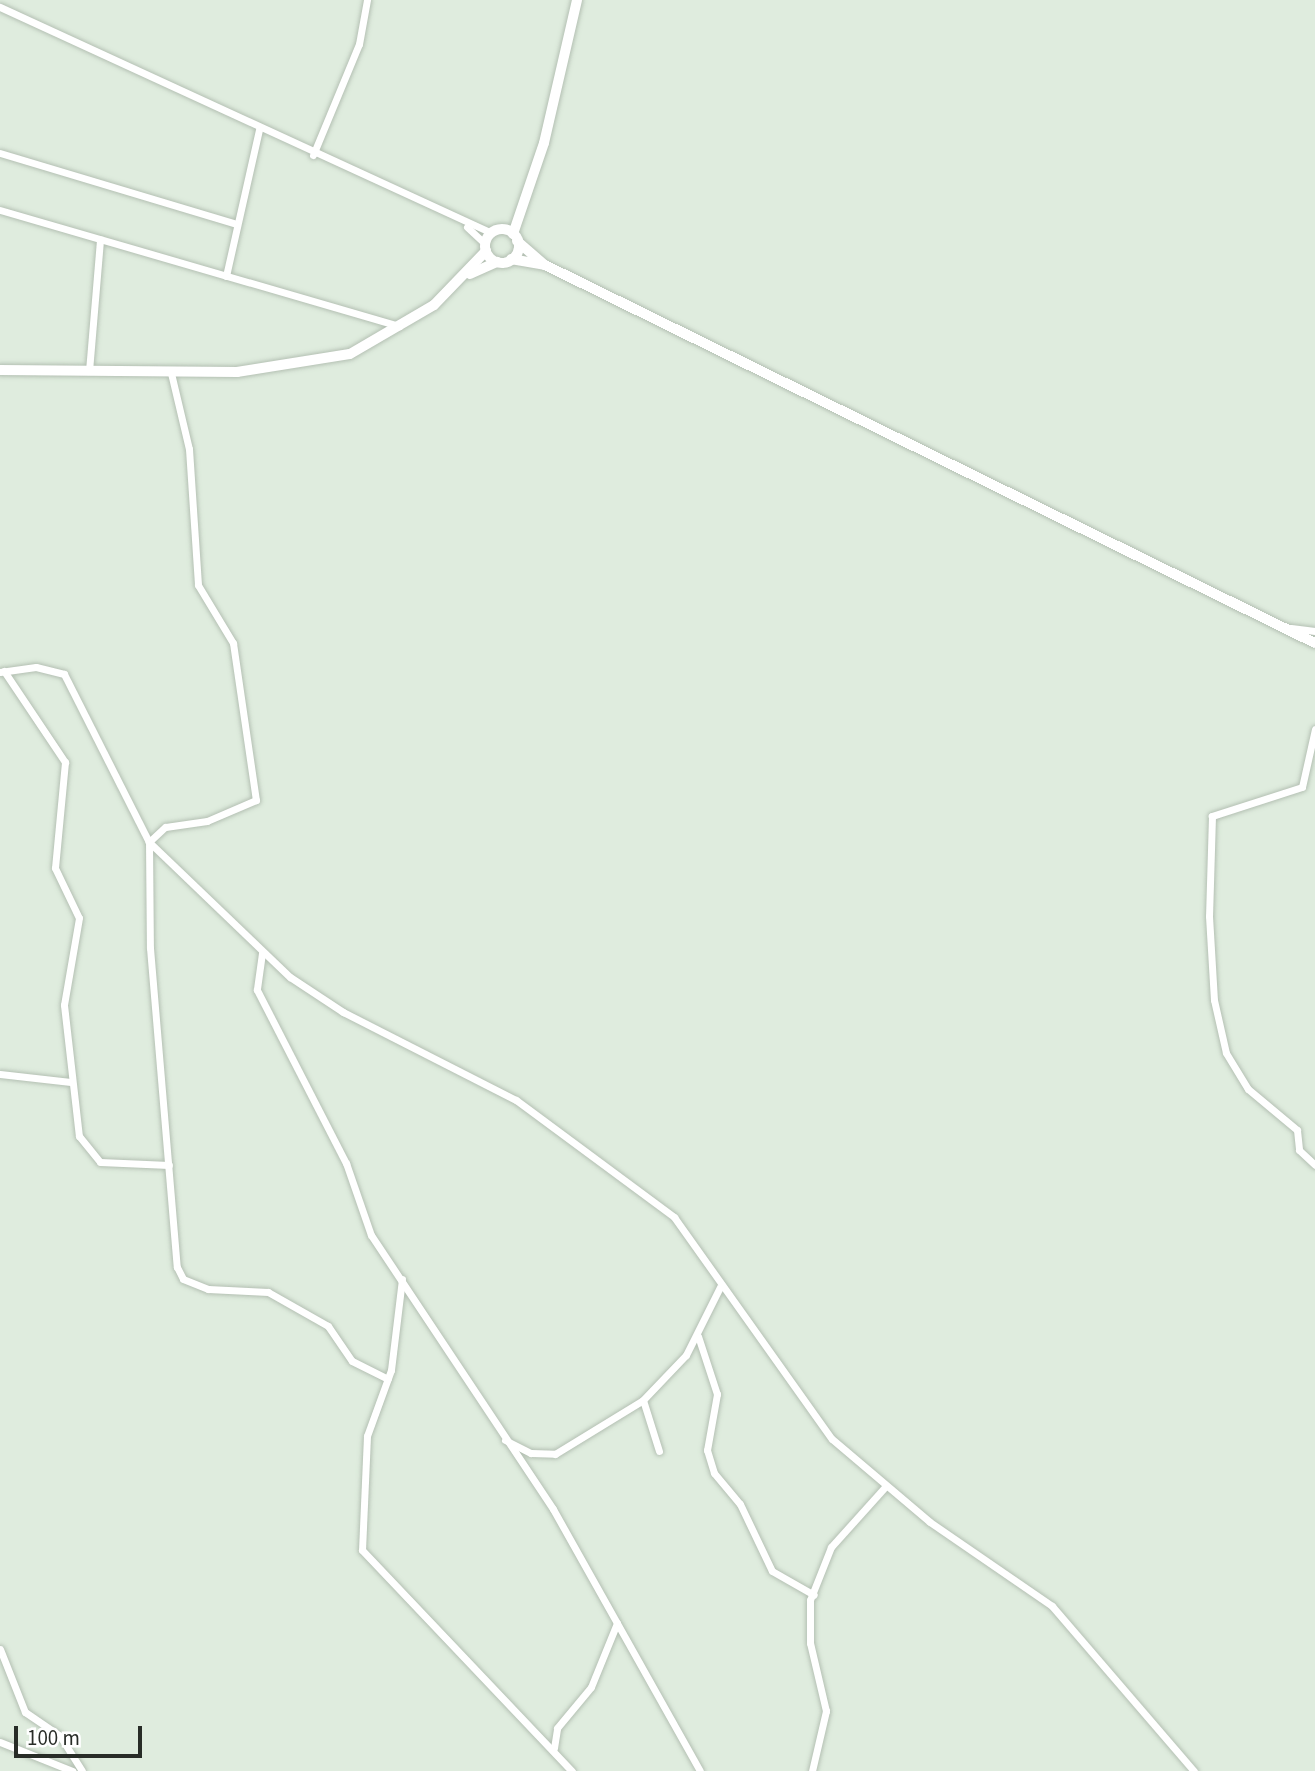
<!DOCTYPE html>
<html>
<head>
<meta charset="utf-8">
<style>
  body { margin:0 }
  #map { position:relative; width:1315px; height:1771px; overflow:hidden; background:#dfecde; font-family:"Source Sans 3",sans-serif }
  div>[style] { position:absolute }
  [style*='--x'] { left:calc(var(--x)*1px); top:calc(var(--y)*1px); width:calc(var(--w)*1px); rotate:calc(var(--a)*1deg) }
  .roads { filter:drop-shadow(0 0 2px #b4c0b3) drop-shadow(0 0 2px #b4c0b3) }
  .minor>* { height:7px; margin:-3.5px; padding:0 3.5px; transform-origin:3.5px; border-radius:3.5px; background:#fff }
  .secondary>* { height:10px; margin:-5px; padding:0 5px; transform-origin:5px; border-radius:5px; background:#fff }
  .secondary>.ring { margin:-5px; padding:0; box-sizing:content-box; background:none; border:10px solid #fff; border-radius:50% }
  span { translate:-50% -50%; white-space:nowrap; text-align:center; line-height:1.15; -webkit-text-stroke:5px #fff; paint-order:stroke }
  .scale { position:absolute; left:14px; top:1726px; width:128px; height:32px; box-sizing:border-box; border:4px solid #282c27; border-top:0; padding-left:9px; font-size:21px; line-height:24px; white-space:nowrap; color:#282c27; -webkit-text-stroke:5px #fff; paint-order:stroke }
</style>
</head>
<body>
<div id="map">
  <div class="roads">
    <div class="minor">
      <div style="--x:0;--y:7;--w:541;--a:24.67"></div>
      <div style="--x:0;--y:153;--w:244;--a:16.7"></div>
      <div style="--x:313;--y:155;--w:120;--a:-67.5"></div>
      <div style="--x:359;--y:44;--w:45;--a:-79.7"></div>
      <div style="--x:0;--y:210;--w:416;--a:16.2"></div>
      <div style="--x:467;--y:227;--w:25;--a:43"></div>
      <div style="--x:226;--y:276;--w:151;--a:-77.3"></div>
      <div style="--x:89;--y:371;--w:132;--a:-85.2"></div>
      <div style="--x:171;--y:373;--w:78;--a:76.7"></div>
      <div style="--x:189;--y:449;--w:136;--a:86.2"></div>
      <div style="--x:198;--y:585;--w:68;--a:58.9"></div>
      <div style="--x:233;--y:643;--w:159;--a:81.7"></div>
      <div style="--x:256;--y:800;--w:53;--a:156.8"></div>
      <div style="--x:207;--y:821;--w:42;--a:171.9"></div>
      <div style="--x:165;--y:827;--w:22;--a:137"></div>
      <div style="--x:149;--y:842;--w:106;--a:89.5"></div>
      <div style="--x:150;--y:948;--w:320;--a:85.2"></div>
      <div style="--x:177;--y:1267;--w:13;--a:63"></div>
      <div style="--x:183;--y:1279;--w:27;--a:22"></div>
      <div style="--x:208;--y:1289;--w:60;--a:2.9"></div>
      <div style="--x:268;--y:1292;--w:69;--a:29.5"></div>
      <div style="--x:328;--y:1326;--w:42;--a:55.6"></div>
      <div style="--x:352;--y:1361;--w:40;--a:26.6"></div>
      <div style="--x:1291;--y:628;--w:24;--a:7"></div>
      <div style="--x:4;--y:671;--w:110;--a:56.2"></div>
      <div style="--x:65;--y:762;--w:106;--a:95.4"></div>
      <div style="--x:55;--y:868;--w:55;--a:64.4"></div>
      <div style="--x:79;--y:918;--w:88;--a:99.8"></div>
      <div style="--x:64;--y:1005;--w:132;--a:83.5"></div>
      <div style="--x:79;--y:1136;--w:33;--a:51"></div>
      <div style="--x:100;--y:1162;--w:69;--a:2.5"></div>
      <div style="--x:0;--y:672;--w:36;--a:-8"></div>
      <div style="--x:36;--y:667;--w:29;--a:14"></div>
      <div style="--x:64;--y:674;--w:188;--a:63.2"></div>
      <div style="--x:149;--y:842;--w:195;--a:43.8"></div>
      <div style="--x:290;--y:977;--w:64;--a:33.4"></div>
      <div style="--x:343;--y:1012;--w:194;--a:27"></div>
      <div style="--x:516;--y:1100;--w:197;--a:36.5"></div>
      <div style="--x:674;--y:1217;--w:272;--a:54.6"></div>
      <div style="--x:832;--y:1439;--w:128;--a:40.3"></div>
      <div style="--x:930;--y:1522;--w:148;--a:34.5"></div>
      <div style="--x:1052;--y:1606;--w:218;--a:49.3"></div>
      <div style="--x:1315;--y:729;--w:59;--a:102.6"></div>
      <div style="--x:1302;--y:787;--w:95;--a:162.1"></div>
      <div style="--x:1212;--y:816;--w:100;--a:91.7"></div>
      <div style="--x:1209;--y:916;--w:84;--a:86.6"></div>
      <div style="--x:1214;--y:1000;--w:54;--a:77.2"></div>
      <div style="--x:1226;--y:1053;--w:42;--a:58.6"></div>
      <div style="--x:1248;--y:1089;--w:64;--a:39.9"></div>
      <div style="--x:1297;--y:1130;--w:20;--a:84"></div>
      <div style="--x:1299;--y:1150;--w:22;--a:43"></div>
      <div style="--x:262;--y:953;--w:37;--a:98"></div>
      <div style="--x:257;--y:990;--w:195;--a:62.8"></div>
      <div style="--x:346;--y:1163;--w:76;--a:70.9"></div>
      <div style="--x:371;--y:1235;--w:329;--a:56.4"></div>
      <div style="--x:553;--y:1509;--w:300;--a:60.7"></div>
      <div style="--x:0;--y:1074;--w:71;--a:6.4"></div>
      <div style="--x:402;--y:1279;--w:92;--a:96.9"></div>
      <div style="--x:391;--y:1370;--w:70;--a:110"></div>
      <div style="--x:367;--y:1436;--w:114;--a:92.5"></div>
      <div style="--x:362;--y:1550;--w:305;--a:46.5"></div>
      <div style="--x:698;--y:1336;--w:61;--a:71.9"></div>
      <div style="--x:717;--y:1394;--w:57;--a:100.1"></div>
      <div style="--x:707;--y:1450;--w:24;--a:73"></div>
      <div style="--x:714;--y:1473;--w:40;--a:50"></div>
      <div style="--x:740;--y:1504;--w:74;--a:64.5"></div>
      <div style="--x:772;--y:1571;--w:48;--a:29.7"></div>
      <div style="--x:505;--y:1440;--w:29;--a:27"></div>
      <div style="--x:531;--y:1453;--w:24;--a:2"></div>
      <div style="--x:555;--y:1454;--w:103;--a:-31.5"></div>
      <div style="--x:659;--y:1451;--w:53;--a:-107.4"></div>
      <div style="--x:643;--y:1400;--w:62;--a:-46.3"></div>
      <div style="--x:686;--y:1355;--w:76;--a:-63.4"></div>
      <div style="--x:0;--y:1649;--w:68;--a:68.4"></div>
      <div style="--x:25;--y:1712;--w:42;--a:34.4"></div>
      <div style="--x:60;--y:1736;--w:41;--a:57.8"></div>
      <div style="--x:0;--y:1742;--w:78;--a:21.9"></div>
      <div style="--x:554;--y:1748;--w:20;--a:-81"></div>
      <div style="--x:557;--y:1728;--w:53;--a:-50.3"></div>
      <div style="--x:591;--y:1687;--w:69;--a:-67.9"></div>
      <div style="--x:812;--y:1771;--w:62;--a:-76.9"></div>
      <div style="--x:826;--y:1711;--w:70;--a:-103.2"></div>
      <div style="--x:810;--y:1643;--w:43;--a:-90"></div>
      <div style="--x:810;--y:1600;--w:57;--a:-68.4"></div>
      <div style="--x:831;--y:1547;--w:82;--a:-48"></div>
    </div>
    <div class="secondary">
      <div class="ring" style="left:485px;top:229px;width:24px;height:24px"></div>
      <div style="--x:513;--y:234;--w:96;--a:-71.2"></div>
      <div style="--x:544;--y:143;--w:147;--a:-77"></div>
      <div style="--x:517;--y:241;--w:37;--a:41"></div>
      <div style="--x:545;--y:265;--w:858;--a:26.15"></div>
      <div style="--x:511;--y:259;--w:34;--a:10"></div>
      <div style="--x:470;--y:274;--w:30;--a:-24"></div>
      <div style="--x:0;--y:370;--w:237;--a:0.5"></div>
      <div style="--x:237;--y:372;--w:114;--a:-9.1"></div>
      <div style="--x:350;--y:354;--w:97;--a:-30.3"></div>
      <div style="--x:434;--y:305;--w:75;--a:-46.1"></div>
    </div>
  </div>
  <div class="scale">100 m</div>
</div>
</body>
</html>
